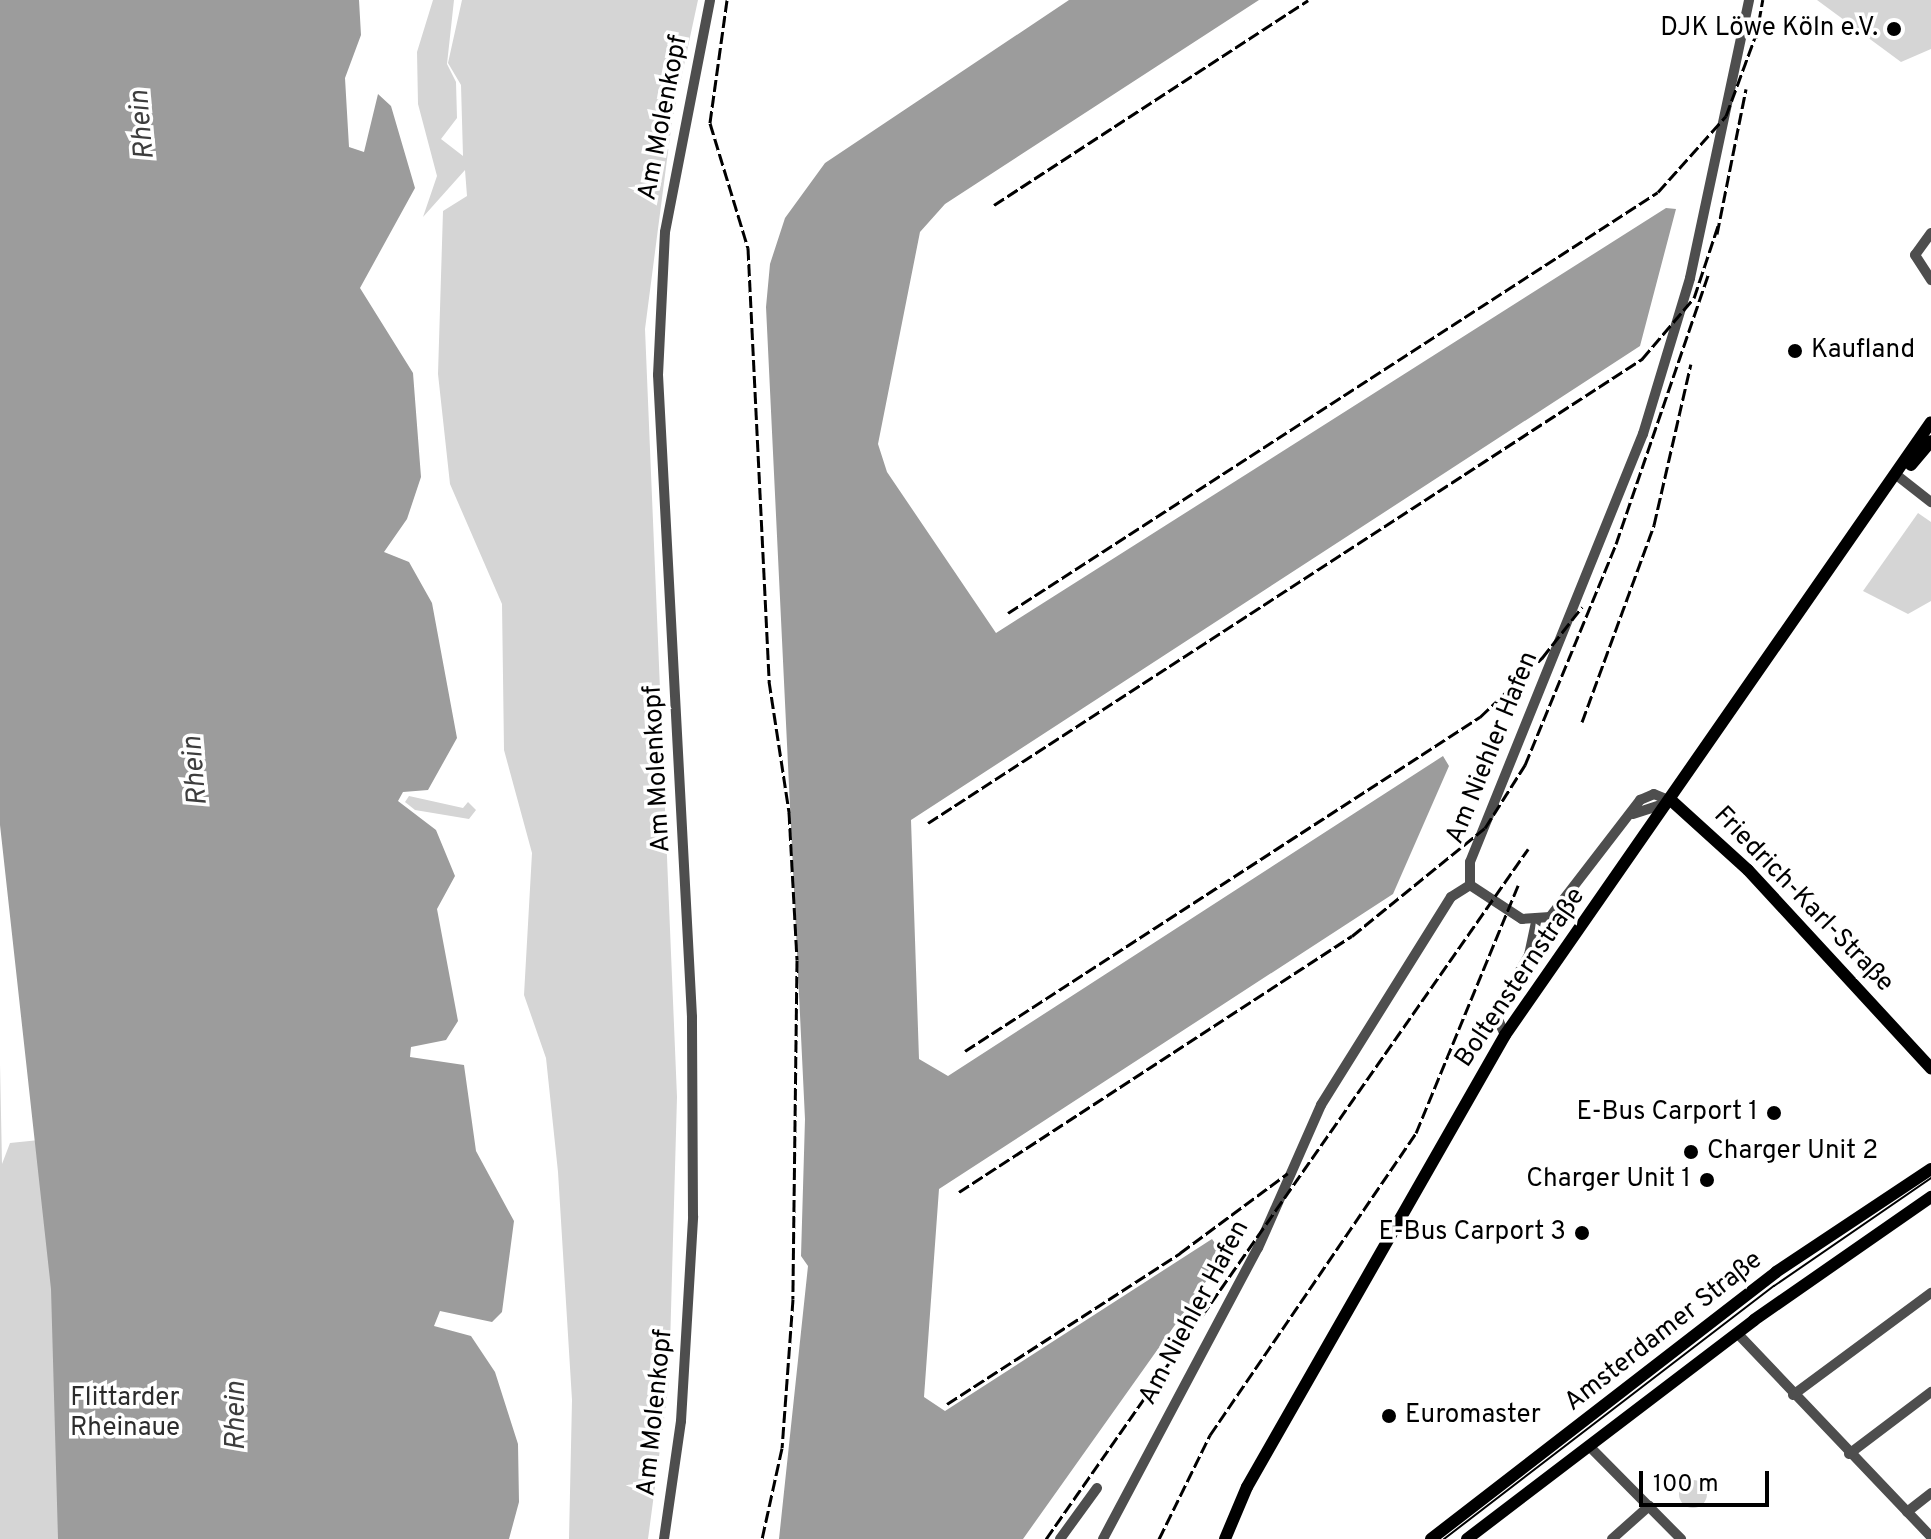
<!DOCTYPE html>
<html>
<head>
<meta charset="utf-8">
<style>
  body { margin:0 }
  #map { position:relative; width:1931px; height:1539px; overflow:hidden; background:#fff; font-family:Overpass,sans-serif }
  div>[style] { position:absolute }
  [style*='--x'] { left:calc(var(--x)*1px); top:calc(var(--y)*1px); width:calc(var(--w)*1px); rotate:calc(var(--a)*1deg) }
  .green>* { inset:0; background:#d5d5d5 }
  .round { border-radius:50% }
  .water>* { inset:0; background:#9c9c9c }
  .minor>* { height:10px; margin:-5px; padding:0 5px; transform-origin:5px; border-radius:5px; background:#4e4e4e }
  .major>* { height:12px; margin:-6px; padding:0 6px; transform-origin:6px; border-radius:6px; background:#000 }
  .tram>* { height:2px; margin:-1px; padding:0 1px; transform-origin:1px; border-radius:1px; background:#000 }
  .rail>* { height:3px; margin-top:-1.5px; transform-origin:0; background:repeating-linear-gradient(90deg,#000 0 12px,transparent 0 16px) }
  .dots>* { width:22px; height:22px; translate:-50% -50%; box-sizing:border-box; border:4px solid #fff; border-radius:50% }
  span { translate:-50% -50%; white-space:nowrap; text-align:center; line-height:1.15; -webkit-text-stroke:7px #fff; paint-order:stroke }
  .poi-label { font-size:26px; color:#000 }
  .right { translate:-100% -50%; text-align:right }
  .left { translate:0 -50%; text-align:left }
  .street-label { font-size:26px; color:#000 }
  .park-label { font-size:26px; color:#2c2c2c }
  .water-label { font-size:28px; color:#3d3d3d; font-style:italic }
  .scale { position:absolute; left:1639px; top:1471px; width:130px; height:36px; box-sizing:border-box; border:4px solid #000; border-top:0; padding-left:10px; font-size:24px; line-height:28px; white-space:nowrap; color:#000; -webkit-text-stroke:6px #fff; paint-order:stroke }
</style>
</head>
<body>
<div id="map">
  <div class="green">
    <div style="clip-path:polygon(433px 0,454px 0,447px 64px,456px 82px,457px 118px,441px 139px,463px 156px,461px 85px,448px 63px,462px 0,698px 0,672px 121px,645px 329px,677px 1097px,669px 1382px,648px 1539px,569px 1539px,572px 1400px,558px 1172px,546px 1058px,524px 995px,532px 853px,504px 750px,502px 604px,450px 484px,438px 374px,443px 211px,467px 196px,465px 170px,423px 217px,437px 176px,418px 104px,417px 52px)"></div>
    <div style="clip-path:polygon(1817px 0,1931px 0,1931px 49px,1901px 62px)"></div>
    <div style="clip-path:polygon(1918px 513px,1931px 522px,1931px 601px,1908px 614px,1863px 591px)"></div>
    <div style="clip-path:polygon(409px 796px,463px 808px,468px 802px,476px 810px,469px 819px,415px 810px,405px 802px)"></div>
    <div style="clip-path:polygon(0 1064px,2px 1164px,10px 1143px,49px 1139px,252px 1539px,0 1539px)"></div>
    <div class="round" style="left:1679px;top:1480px;width:28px;height:28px"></div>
  </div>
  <div class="water">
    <div style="clip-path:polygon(0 0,359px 0,361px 35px,345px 78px,349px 147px,364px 152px,378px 94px,391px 106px,415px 188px,360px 288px,413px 373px,421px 477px,407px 519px,384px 552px,409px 562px,432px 603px,457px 738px,428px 790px,403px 792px,398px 801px,436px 830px,455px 876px,437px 909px,458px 1021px,446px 1040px,411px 1047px,410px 1057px,464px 1065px,476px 1151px,514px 1221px,502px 1312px,492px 1322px,440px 1311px,434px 1326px,471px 1336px,495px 1372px,518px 1444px,519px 1502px,509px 1539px,58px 1539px,51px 1289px,0 825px)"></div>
    <div style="clip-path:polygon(1069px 0,1259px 0,945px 204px,920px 232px,878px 444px,887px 472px,996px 633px,1666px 208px,1676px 209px,1640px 346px,911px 820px,919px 1059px,948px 1076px,1443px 756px,1449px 766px,1393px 894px,939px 1189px,924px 1397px,945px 1411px,1212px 1239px,1224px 1256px,1023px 1539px,779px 1539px,808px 1266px,801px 1256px,805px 1119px,766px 307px,770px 264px,785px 218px,825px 163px)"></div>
  </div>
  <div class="minor">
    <div style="--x:1931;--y:233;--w:27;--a:126"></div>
    <div style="--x:1915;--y:255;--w:30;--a:57"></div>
    <div style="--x:1899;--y:477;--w:41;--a:38"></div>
    <div style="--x:1633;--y:814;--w:36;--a:-18"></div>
    <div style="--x:1470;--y:885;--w:23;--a:-90"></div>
    <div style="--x:1470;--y:862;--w:462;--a:-68"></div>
    <div style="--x:1643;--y:434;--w:163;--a:-73.2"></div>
    <div style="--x:1690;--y:278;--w:284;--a:-78"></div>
    <div style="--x:1470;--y:885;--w:62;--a:33.2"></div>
    <div style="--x:1522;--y:919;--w:28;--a:-4"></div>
    <div style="--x:1550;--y:917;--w:148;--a:-52.4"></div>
    <div style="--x:1640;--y:800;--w:15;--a:-23"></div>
    <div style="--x:1654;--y:794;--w:21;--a:23"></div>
    <div style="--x:1505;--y:1035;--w:24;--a:-114"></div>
    <div style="--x:1495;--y:1013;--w:67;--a:-59.6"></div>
    <div style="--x:1529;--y:955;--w:35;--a:-78"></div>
    <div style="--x:1738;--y:1334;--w:280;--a:46.4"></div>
    <div style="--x:1793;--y:1395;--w:172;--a:-36.5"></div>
    <div style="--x:1589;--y:1446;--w:131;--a:45.3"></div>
    <div style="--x:1849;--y:1454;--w:103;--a:-37.1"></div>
    <div style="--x:1907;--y:1512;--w:31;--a:-38"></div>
    <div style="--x:664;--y:1539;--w:119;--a:-81.8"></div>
    <div style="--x:681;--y:1421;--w:205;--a:-86.6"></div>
    <div style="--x:693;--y:1216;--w:199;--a:-90.3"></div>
    <div style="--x:692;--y:1017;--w:643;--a:-93.03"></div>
    <div style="--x:658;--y:375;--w:143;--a:-87.2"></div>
    <div style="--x:665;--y:232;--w:236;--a:-79"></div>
    <div style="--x:1060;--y:1539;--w:63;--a:-54"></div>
    <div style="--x:1103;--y:1539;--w:330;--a:-62"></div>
    <div style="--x:1258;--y:1248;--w:156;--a:-66.2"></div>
    <div style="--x:1321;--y:1105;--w:245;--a:-58"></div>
    <div style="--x:1451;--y:897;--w:22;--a:-32"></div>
    <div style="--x:1612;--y:1539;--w:50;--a:-41.7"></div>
  </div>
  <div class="major">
    <div style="--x:1911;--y:465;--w:31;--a:-50"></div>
    <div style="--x:1673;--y:802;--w:101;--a:42.2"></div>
    <div style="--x:1748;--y:870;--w:270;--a:47.3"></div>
    <div style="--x:1225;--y:1539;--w:56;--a:-67.1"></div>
    <div style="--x:1247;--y:1487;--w:520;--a:-60.28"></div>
    <div style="--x:1505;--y:1035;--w:746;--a:-55.2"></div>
    <div style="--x:1431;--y:1539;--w:436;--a:-37.7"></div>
    <div style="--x:1776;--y:1272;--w:186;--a:-33.6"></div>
    <div style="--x:1467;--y:1539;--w:361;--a:-37.3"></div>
    <div style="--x:1754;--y:1320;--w:216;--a:-34.8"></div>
  </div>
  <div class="tram">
    <div style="--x:1444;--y:1539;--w:416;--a:-37.5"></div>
    <div style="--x:1774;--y:1286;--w:191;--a:-34.5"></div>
  </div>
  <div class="rail">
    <div style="--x:727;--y:0;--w:124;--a:97.9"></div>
    <div style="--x:710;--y:123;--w:131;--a:73.1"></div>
    <div style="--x:748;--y:248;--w:434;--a:87.2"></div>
    <div style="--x:769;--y:681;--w:133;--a:81.3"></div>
    <div style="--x:789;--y:812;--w:148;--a:86.9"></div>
    <div style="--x:797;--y:960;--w:339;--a:90.7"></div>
    <div style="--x:793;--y:1299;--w:149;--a:94.2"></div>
    <div style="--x:782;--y:1448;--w:93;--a:102.4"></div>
    <div style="--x:1756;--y:38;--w:39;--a:-80"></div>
    <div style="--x:994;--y:205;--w:375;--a:-33.1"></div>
    <div style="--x:1717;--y:234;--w:148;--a:-78.7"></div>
    <div style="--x:1008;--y:613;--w:774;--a:-32.93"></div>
    <div style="--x:1658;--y:192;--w:102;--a:-48.2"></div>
    <div style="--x:1726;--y:116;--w:93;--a:-69.8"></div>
    <div style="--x:1582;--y:722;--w:210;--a:-69.9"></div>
    <div style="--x:1654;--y:525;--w:165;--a:-77.1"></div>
    <div style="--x:928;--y:823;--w:852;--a:-33.02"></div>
    <div style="--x:1642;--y:359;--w:80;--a:-49.6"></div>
    <div style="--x:1694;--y:298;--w:79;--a:-71.6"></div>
    <div style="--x:965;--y:1051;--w:614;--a:-32.97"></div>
    <div style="--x:1480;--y:717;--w:86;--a:-43.6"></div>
    <div style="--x:1542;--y:658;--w:65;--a:-51.9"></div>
    <div style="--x:959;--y:1192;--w:469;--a:-33.1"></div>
    <div style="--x:1352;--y:936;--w:171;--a:-39.1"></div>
    <div style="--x:1485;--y:828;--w:75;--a:-57.6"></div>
    <div style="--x:1525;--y:765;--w:239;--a:-67.6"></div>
    <div style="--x:1616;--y:544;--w:287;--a:-71.1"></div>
    <div style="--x:947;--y:1404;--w:278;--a:-32.9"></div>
    <div style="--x:1180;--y:1253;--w:134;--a:-36.5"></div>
    <div style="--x:1046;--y:1539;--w:842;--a:-55.06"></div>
    <div style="--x:1159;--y:1539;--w:116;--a:-63.9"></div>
    <div style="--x:1210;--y:1435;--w:366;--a:-55.7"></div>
    <div style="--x:1416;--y:1133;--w:268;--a:-67.6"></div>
  </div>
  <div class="dots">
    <div style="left:1894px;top:29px;background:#000"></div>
    <div style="left:1795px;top:351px;background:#000"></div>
    <div style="left:1774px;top:1113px;background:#000"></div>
    <div style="left:1691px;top:1152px;background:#000"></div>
    <div style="left:1707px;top:1180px;background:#000"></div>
    <div style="left:1582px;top:1233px;background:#000"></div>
    <div style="left:1389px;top:1416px;background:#000"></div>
  </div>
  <div class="poi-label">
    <span class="right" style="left:1878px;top:29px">DJK Löwe Köln e.V.</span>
    <span class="left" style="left:1811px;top:351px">Kaufland</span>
    <span class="right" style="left:1758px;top:1113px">E-Bus Carport 1</span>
    <span class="left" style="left:1707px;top:1152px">Charger Unit 2</span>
    <span class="right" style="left:1691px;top:1180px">Charger Unit 1</span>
    <span class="right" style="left:1566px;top:1233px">E-Bus Carport 3</span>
    <span class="left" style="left:1405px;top:1416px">Euromaster</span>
  </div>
  <div class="street-label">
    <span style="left:664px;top:118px;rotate:-79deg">Am Molenkopf</span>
    <span style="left:1493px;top:748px;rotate:-68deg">Am Niehler Hafen</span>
    <span style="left:658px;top:769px;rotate:-93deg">Am Molenkopf</span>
    <span style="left:1803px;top:900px;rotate:46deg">Friedrich-Karl-Straße</span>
    <span style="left:1521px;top:978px;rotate:-56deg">Boltensternstraße</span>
    <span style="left:1195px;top:1313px;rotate:-62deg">Am Niehler Hafen</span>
    <span style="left:1664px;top:1332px;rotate:-38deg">Amsterdamer Straße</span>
    <span style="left:656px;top:1413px;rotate:-84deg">Am Molenkopf</span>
  </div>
  <div class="park-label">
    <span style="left:125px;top:1414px">Flittarder<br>Rheinaue</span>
  </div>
  <div class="water-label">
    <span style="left:143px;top:125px;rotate:-95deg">Rhein</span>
    <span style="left:196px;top:771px;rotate:-95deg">Rhein</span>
    <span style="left:237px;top:1416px;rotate:-90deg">Rhein</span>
  </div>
  <div class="scale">100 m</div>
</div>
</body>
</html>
